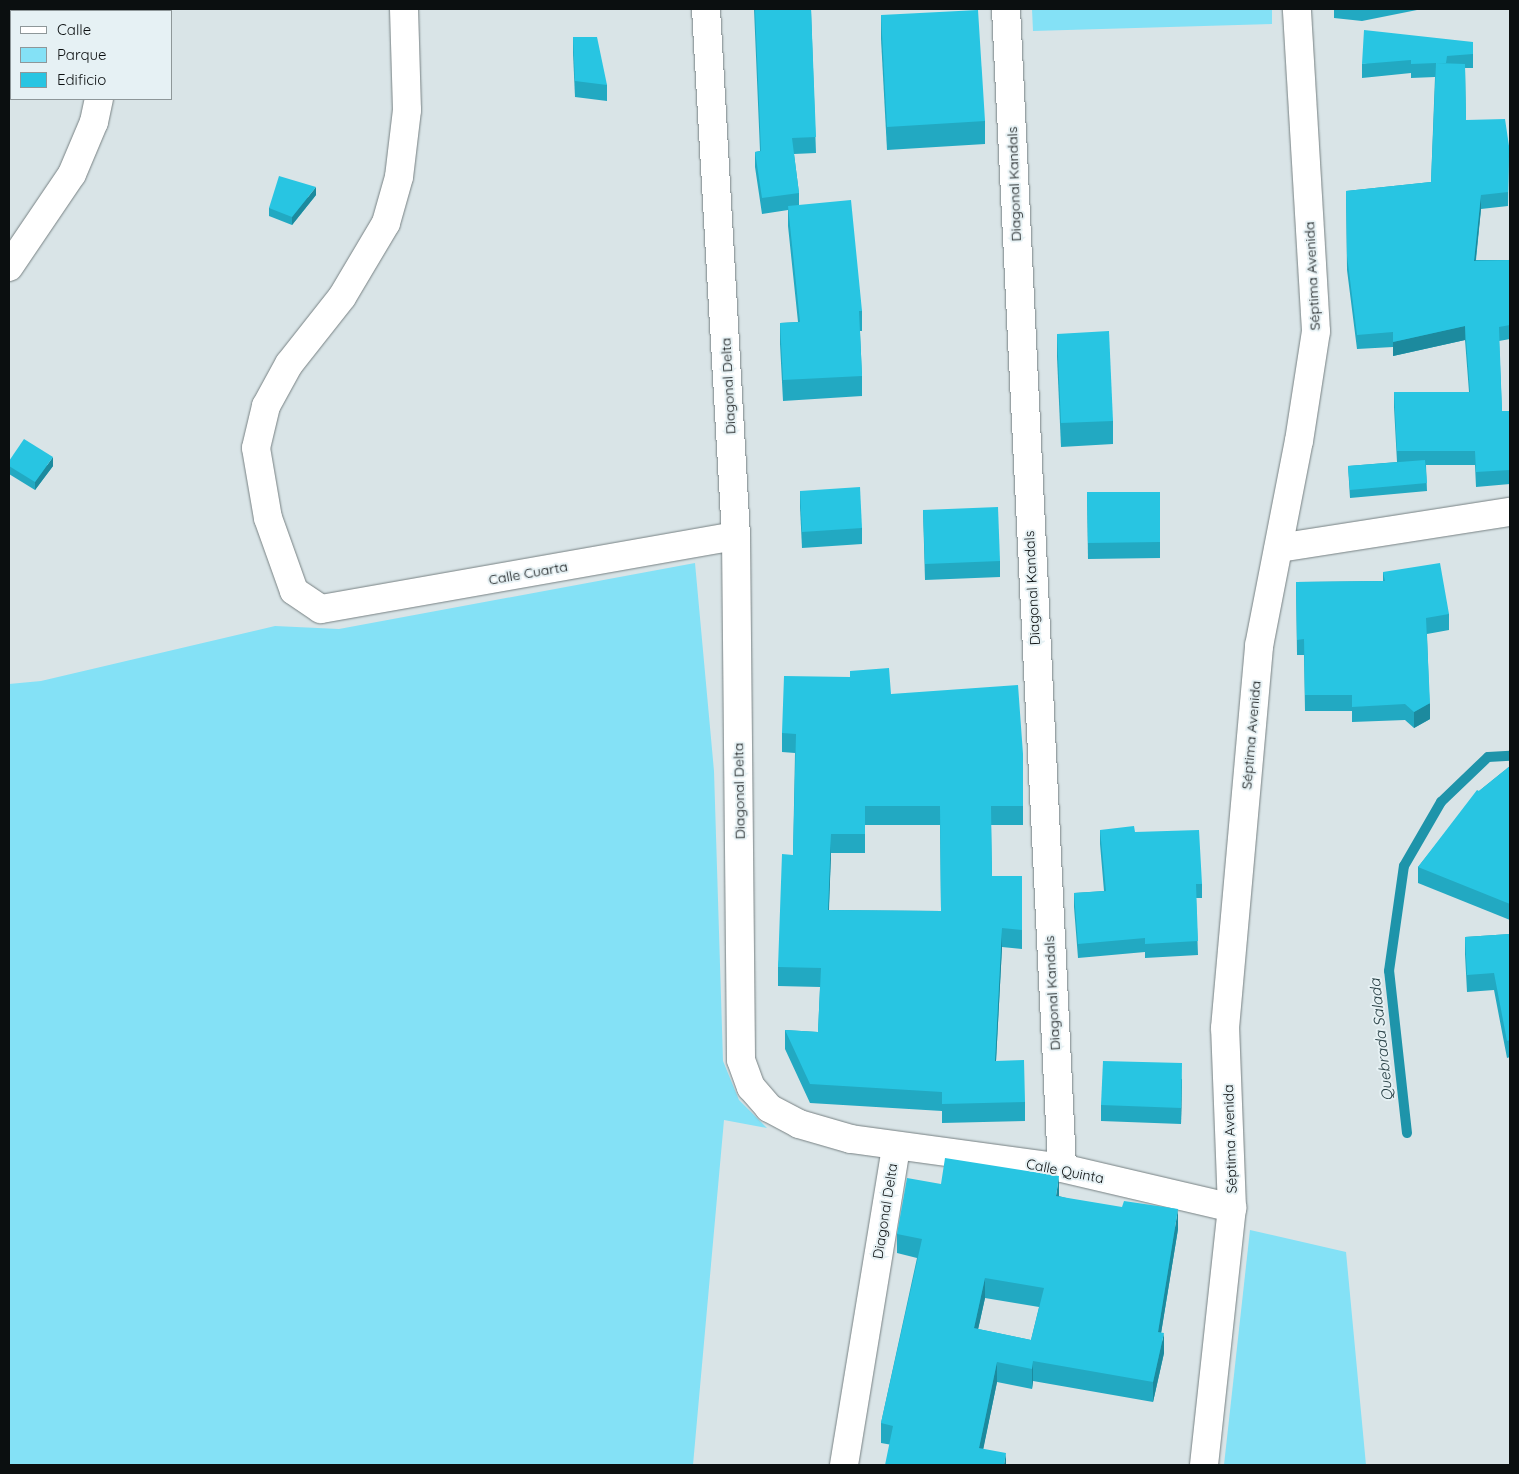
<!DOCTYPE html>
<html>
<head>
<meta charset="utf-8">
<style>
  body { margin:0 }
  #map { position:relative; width:1519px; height:1474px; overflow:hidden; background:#d9e4e7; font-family:Quicksand,sans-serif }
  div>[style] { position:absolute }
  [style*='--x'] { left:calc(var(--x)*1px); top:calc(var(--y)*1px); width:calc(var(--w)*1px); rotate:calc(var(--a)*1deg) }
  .green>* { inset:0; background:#84e1f6 }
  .stream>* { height:10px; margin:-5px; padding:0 5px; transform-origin:5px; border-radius:5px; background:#1e94aa }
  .roads { filter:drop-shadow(0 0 1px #778183) drop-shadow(0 0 1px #778183) }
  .minor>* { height:28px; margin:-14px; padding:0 14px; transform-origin:14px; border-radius:14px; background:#fff }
  .tertiary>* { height:28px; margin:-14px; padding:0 14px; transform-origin:14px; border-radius:14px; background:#fff }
  .wall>* { inset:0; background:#22a9c2 }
  .shaded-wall>* { inset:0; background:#1c8a9e }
  .building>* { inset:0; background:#28c5e2 }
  span { translate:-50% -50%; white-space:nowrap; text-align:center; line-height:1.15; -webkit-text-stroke:4px #e6f1f4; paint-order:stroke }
  .street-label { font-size:14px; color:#0b0f10 }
  .water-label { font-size:15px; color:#243c41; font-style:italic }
  .frame { position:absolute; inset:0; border:10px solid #0b0f10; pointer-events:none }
  .legend { position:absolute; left:10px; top:10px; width:162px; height:90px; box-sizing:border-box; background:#e6f1f4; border:1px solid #8e9799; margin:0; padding:6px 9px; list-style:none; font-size:15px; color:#0b0f10 }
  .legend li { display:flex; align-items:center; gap:10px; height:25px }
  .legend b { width:25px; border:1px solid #8e9799 }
</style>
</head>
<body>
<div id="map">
  <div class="green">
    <div style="clip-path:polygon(1032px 9px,1272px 9px,1272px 24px,1033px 31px)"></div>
    <div style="clip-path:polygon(695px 563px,714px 771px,723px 1061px,739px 1100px,767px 1128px,724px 1120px,693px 1465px,9px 1465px,9px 684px,41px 681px,275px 626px,339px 629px)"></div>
    <div style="clip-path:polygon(1250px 1230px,1346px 1252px,1366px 1465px,1224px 1465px)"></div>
  </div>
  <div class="stream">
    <div style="--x:1407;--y:1133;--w:163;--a:-96.3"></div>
    <div style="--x:1389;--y:971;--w:106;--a:-81.9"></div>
    <div style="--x:1404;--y:866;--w:74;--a:-60"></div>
    <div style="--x:1441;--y:802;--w:65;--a:-43.8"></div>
    <div style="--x:1488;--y:757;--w:22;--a:-3"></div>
  </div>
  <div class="roads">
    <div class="minor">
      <div style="--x:404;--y:9;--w:101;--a:88.3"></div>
      <div style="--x:407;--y:110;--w:67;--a:96.8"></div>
      <div style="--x:399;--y:177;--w:48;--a:105.8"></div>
      <div style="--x:386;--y:223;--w:86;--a:120.7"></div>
      <div style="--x:342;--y:297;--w:85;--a:128.3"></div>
      <div style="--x:289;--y:364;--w:48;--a:118.7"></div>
      <div style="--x:266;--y:406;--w:43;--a:103.4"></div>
      <div style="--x:256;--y:448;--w:71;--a:80.3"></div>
      <div style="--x:268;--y:518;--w:77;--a:70.4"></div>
      <div style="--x:294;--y:591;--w:32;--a:34"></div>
      <div style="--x:321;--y:609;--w:421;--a:-10"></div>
      <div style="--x:706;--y:9;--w:528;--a:86.74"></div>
      <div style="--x:736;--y:536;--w:524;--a:89.45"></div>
      <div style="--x:741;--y:1060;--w:29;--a:70"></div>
      <div style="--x:751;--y:1087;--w:28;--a:49"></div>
      <div style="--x:769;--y:1108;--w:34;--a:28"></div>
      <div style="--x:799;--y:1124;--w:54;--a:16.1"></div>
      <div style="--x:851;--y:1139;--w:213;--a:7.8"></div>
      <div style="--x:1062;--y:1168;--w:175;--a:13.2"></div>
      <div style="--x:1006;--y:9;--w:1160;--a:87.23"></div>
      <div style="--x:118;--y:11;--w:2;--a:-63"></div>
      <div style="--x:9;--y:267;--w:112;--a:-55.9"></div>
      <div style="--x:72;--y:174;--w:56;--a:-67.1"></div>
      <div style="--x:94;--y:122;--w:24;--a:-78"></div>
      <div style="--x:1279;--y:548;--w:234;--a:-8.9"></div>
      <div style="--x:844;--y:1465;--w:323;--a:-80.7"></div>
    </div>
    <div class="tertiary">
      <div style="--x:1204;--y:1465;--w:259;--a:-83.8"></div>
      <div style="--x:1232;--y:1208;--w:180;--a:-92.2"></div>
      <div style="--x:1225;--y:1028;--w:384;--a:-84.9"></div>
      <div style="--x:1259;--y:646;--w:209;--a:-79"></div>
      <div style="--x:1299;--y:441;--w:111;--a:-81.2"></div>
      <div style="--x:1316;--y:331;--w:323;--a:-93.4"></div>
    </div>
  </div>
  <div class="wall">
    <div style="clip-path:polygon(754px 9px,811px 9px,816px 153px,794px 154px,799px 193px,799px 205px,862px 311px,862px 331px,860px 331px,862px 376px,862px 396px,783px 401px,780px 344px,780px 323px,798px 322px,788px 226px,788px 210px,762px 214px,755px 167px,755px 152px,760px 151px)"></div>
    <div style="clip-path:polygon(1334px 9px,1422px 9px,1362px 21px,1334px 18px)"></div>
    <div style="clip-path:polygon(881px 15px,985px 121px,985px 144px,887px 150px,881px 39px)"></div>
    <div style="clip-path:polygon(573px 37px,607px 85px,607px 101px,575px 97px,573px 53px)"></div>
    <div style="clip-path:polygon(1473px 42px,1473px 68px,1465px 68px,1466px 120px,1509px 146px,1508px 206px,1481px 209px,1476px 260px,1510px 260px,1510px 339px,1499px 341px,1502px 411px,1510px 411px,1510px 484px,1476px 487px,1475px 465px,1426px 465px,1427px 491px,1350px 498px,1348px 466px,1397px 462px,1394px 407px,1394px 392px,1469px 392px,1465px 340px,1393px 356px,1393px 347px,1357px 349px,1347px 270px,1346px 191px,1431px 182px,1435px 77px,1411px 78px,1411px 73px,1362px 78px,1362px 64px)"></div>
    <div style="clip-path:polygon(316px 195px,292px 225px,269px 216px,269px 208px)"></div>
    <div style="clip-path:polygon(1057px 334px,1113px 421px,1113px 444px,1061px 447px,1057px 357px)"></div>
    <div style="clip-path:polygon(9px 461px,53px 466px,35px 490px,9px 474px)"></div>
    <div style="clip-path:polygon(800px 491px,862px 528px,862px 544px,802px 548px,800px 507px)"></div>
    <div style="clip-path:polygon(1087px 492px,1160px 492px,1160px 558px,1088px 559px)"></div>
    <div style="clip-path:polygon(923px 510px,1000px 561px,1000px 577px,925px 580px)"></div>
    <div style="clip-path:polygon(1383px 572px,1449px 614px,1449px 630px,1427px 634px,1430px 719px,1414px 728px,1405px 720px,1352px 722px,1352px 711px,1305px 711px,1304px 655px,1297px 655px,1296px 582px,1383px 581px)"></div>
    <div style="clip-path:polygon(evenodd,850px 671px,891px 694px,1023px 754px,1023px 825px,991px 825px,992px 876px,1022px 876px,1022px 949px,1002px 947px,996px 1061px,1025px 1102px,1025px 1121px,942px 1123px,942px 1111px,810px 1103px,785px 1049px,785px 1030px,818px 1032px,820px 987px,778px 986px,778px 967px,793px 855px,795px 753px,782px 752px,782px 733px,850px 677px,850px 671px,865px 825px,940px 825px,941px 911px,829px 910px,831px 853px,865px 853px,865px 825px)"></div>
    <div style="clip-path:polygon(1510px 766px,1510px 920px,1418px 883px,1418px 867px,1479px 791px)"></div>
    <div style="clip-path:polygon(1100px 830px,1135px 832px,1202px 884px,1202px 898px,1196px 898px,1198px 955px,1145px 958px,1145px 952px,1078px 958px,1074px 907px,1074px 893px,1104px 891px,1100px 844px)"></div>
    <div style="clip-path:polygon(1510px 934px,1510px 1057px,1507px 1058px,1494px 990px,1467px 992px,1465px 954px,1465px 937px)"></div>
    <div style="clip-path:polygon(1182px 1079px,1181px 1124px,1101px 1121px,1101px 1105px)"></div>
    <div style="clip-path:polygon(evenodd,941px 1184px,1059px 1196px,1178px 1229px,1161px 1333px,1164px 1353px,1153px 1402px,1033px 1381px,1032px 1389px,997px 1382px,983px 1449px,1006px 1465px,881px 1443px,881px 1423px,917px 1258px,897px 1253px,897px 1234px,941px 1184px,985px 1298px,1039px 1307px,1031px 1340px,978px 1329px,985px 1298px)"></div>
  </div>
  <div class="shaded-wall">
    <div style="clip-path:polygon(316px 187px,316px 195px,292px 225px,292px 217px)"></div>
    <div style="clip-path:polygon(1481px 195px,1481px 209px,1474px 275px,1474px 261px)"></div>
    <div style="clip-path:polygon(1465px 326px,1465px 340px,1393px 356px,1393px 342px)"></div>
    <div style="clip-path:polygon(53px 457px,53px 466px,35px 490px,35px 482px)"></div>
    <div style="clip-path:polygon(1430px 703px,1430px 719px,1414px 728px,1414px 712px)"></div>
    <div style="clip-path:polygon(831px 834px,831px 853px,828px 929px,828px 910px)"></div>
    <div style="clip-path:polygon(1002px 928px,1002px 947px,995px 1080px,995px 1061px)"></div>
    <div style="clip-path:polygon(1182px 1063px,1182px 1079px,1181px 1124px,1181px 1108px)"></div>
    <div style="clip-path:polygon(1059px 1176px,1059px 1196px,1056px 1216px,1056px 1196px)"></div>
    <div style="clip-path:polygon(1178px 1209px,1178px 1229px,1158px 1352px,1158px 1332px)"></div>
    <div style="clip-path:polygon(985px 1278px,985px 1298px,974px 1348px,974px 1328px)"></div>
    <div style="clip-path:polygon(1164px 1333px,1164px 1353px,1153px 1402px,1153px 1382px)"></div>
    <div style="clip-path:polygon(1033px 1361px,1033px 1381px,1032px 1389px,1032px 1369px)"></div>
    <div style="clip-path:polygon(997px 1362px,997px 1382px,980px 1465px,979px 1448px)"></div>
    <div style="clip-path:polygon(1006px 1453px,1006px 1465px,1004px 1465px)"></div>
  </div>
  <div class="building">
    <div style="clip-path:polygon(755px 9px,811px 9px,816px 137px,792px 138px,799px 193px,762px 198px,755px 152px,761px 151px)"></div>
    <div style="clip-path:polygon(978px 10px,985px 121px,887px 127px,881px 15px)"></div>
    <div style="clip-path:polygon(1364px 30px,1473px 42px,1473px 54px,1447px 56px,1446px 63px,1436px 63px,1411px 64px,1411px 60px,1362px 64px)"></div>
    <div style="clip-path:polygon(573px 37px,597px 37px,607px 85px,575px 81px)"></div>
    <div style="clip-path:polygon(1436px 63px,1465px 64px,1466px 120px,1505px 119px,1509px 146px,1508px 192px,1481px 195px,1474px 261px,1510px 260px,1510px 325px,1499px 327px,1502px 411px,1510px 411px,1510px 470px,1476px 472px,1475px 451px,1397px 451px,1394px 392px,1470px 392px,1465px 326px,1393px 342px,1393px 332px,1357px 335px,1347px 256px,1346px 191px,1431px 182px)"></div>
    <div style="clip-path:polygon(279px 176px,316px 187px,292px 217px,269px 208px)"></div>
    <div style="clip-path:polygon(851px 200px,862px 311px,859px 311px,862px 376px,783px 380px,780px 323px,800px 322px,788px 206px)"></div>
    <div style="clip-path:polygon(1109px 331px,1113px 421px,1061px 423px,1057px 334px)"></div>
    <div style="clip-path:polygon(24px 439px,53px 457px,35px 482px,9px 466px,9px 461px)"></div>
    <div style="clip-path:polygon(1425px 460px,1427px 483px,1350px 490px,1348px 466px)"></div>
    <div style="clip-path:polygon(860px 487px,862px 528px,802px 532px,800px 491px)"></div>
    <div style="clip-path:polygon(1087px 492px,1160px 492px,1160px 542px,1088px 543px)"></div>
    <div style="clip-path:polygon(998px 507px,1000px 561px,925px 564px,923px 510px)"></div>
    <div style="clip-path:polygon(1440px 563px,1449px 614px,1426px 618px,1430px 703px,1414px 712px,1405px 704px,1352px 707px,1352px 695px,1305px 695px,1304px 639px,1297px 640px,1296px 582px,1385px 581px,1383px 572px)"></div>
    <div style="clip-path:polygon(evenodd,889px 668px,891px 694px,1018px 685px,1023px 754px,1023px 806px,991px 806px,992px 876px,1022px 876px,1022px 930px,1002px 928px,995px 1061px,1024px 1060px,1025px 1102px,942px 1104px,942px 1092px,810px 1084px,785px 1030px,818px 1032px,821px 968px,778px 967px,782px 854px,793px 855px,796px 734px,782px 733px,784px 676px,850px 677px,850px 671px,889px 668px,865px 806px,940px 806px,941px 911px,828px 910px,831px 834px,865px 834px,865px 806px)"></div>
    <div style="clip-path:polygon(1510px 766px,1510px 904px,1418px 867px,1477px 790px,1479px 791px)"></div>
    <div style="clip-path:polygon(1134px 826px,1135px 832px,1199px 830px,1202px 884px,1196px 884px,1198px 941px,1145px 944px,1145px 938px,1078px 944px,1074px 893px,1106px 891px,1100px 830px)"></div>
    <div style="clip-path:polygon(1510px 934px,1510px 1040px,1507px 1041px,1494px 973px,1467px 975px,1465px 937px)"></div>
    <div style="clip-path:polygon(1103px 1061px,1182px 1063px,1181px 1108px,1101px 1105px)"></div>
    <div style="clip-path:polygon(evenodd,945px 1158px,1059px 1176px,1056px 1196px,1122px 1207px,1124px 1201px,1178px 1209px,1158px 1332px,1164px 1333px,1153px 1382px,1033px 1361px,1032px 1369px,997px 1362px,979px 1448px,1006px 1453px,1004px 1465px,885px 1465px,893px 1426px,881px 1423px,922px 1239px,897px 1234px,907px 1178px,941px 1184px,945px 1158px,985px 1278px,1044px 1288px,1031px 1340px,974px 1328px,985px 1278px)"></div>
  </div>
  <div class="street-label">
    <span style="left:1014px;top:184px;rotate:-92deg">Diagonal Kandals</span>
    <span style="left:1312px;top:276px;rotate:-93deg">Séptima Avenida</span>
    <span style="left:728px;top:386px;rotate:-93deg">Diagonal Delta</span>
    <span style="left:528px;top:573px;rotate:-10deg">Calle Cuarta</span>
    <span style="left:1032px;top:588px;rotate:-93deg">Diagonal Kandals</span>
    <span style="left:1251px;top:735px;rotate:-85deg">Séptima Avenida</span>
    <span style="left:739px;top:791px;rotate:-91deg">Diagonal Delta</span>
    <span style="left:1052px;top:993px;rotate:-93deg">Diagonal Kandals</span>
    <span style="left:1230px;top:1139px;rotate:-92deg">Séptima Avenida</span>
    <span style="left:1065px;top:1171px;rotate:11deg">Calle Quinta</span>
    <span style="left:885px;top:1211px;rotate:-81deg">Diagonal Delta</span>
  </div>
  <div class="water-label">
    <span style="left:1381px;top:1040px;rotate:-96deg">Quebrada Salada</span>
  </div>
  <div class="frame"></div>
  <ul class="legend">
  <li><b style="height:6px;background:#fff"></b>Calle</li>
  <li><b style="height:14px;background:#84e1f6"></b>Parque</li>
  <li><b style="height:14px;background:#28c5e2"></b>Edificio</li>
  </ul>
</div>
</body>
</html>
